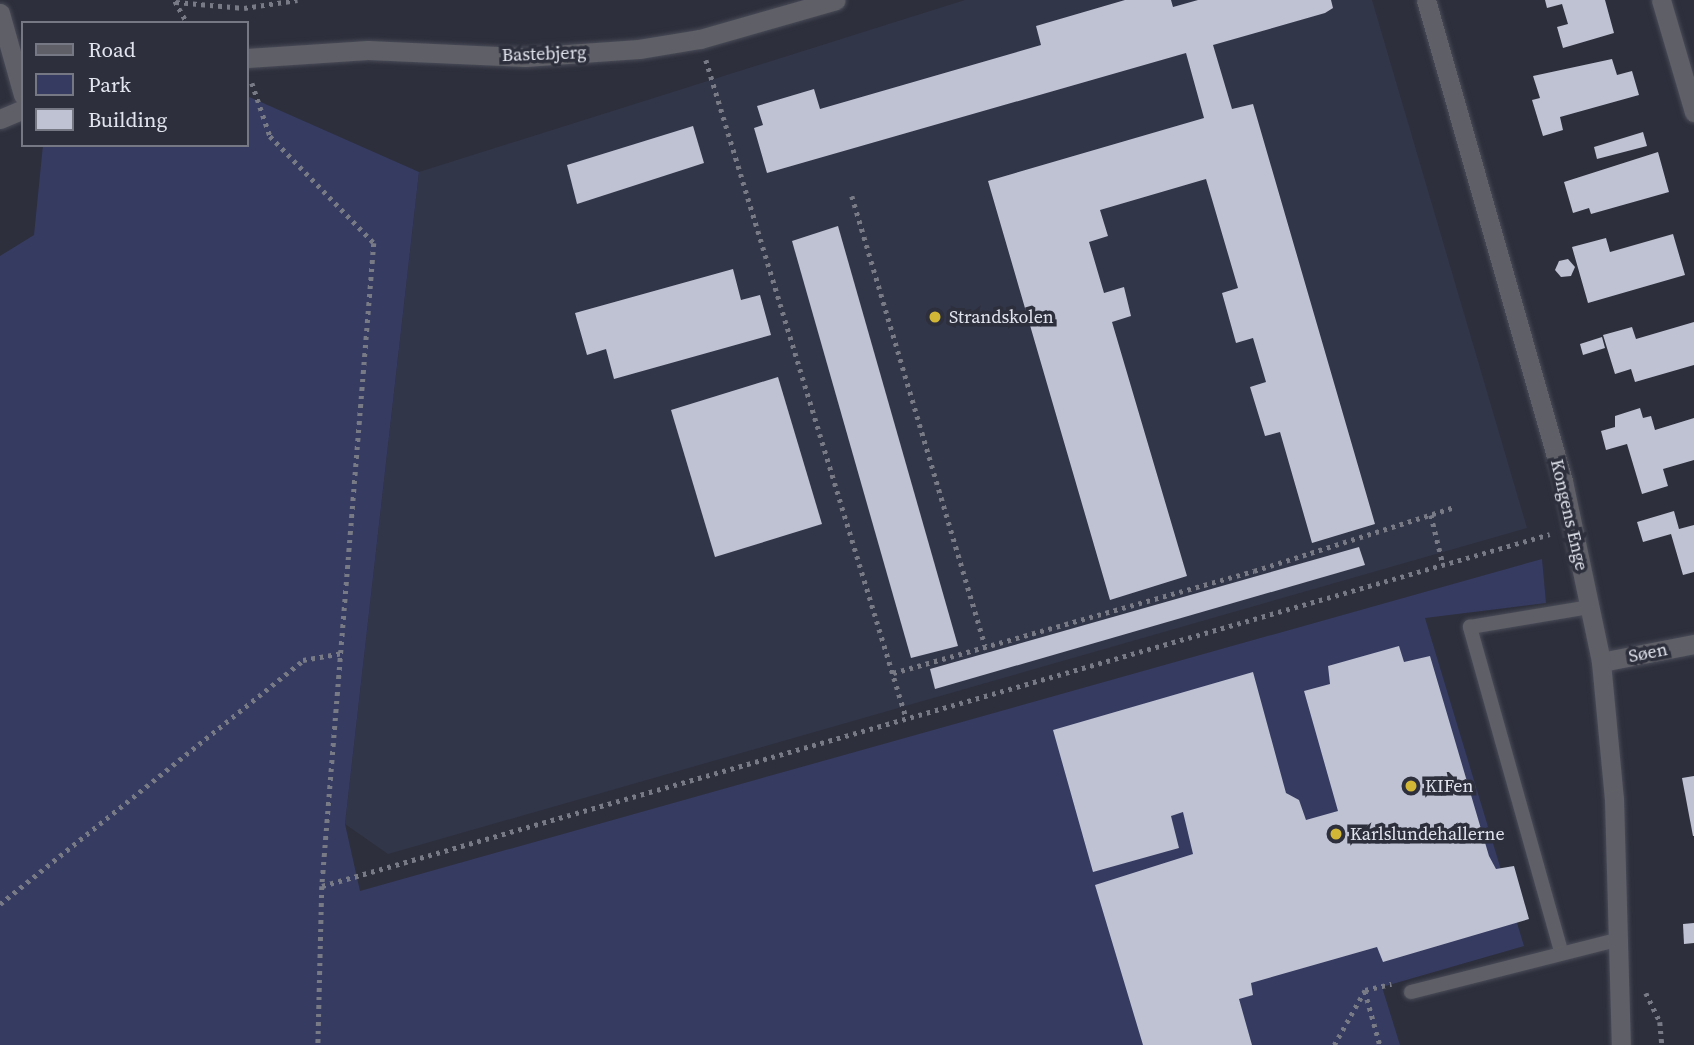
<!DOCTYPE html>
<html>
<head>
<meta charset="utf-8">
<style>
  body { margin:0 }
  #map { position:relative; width:1694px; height:1045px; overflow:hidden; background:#2d2f3c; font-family:"Source Serif 4",serif }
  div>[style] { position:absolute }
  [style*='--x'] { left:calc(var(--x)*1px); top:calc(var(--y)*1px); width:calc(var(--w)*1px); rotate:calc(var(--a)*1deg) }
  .built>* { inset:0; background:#323649 }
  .green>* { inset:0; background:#363b61 }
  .building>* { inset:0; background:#bfc2d3 }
  .path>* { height:4.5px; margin-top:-2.25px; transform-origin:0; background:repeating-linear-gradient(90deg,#787a85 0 3.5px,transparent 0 8.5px) }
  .roads { filter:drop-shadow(0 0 2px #4a4c58) drop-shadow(0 0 2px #4a4c58) }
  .service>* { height:14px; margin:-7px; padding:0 7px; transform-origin:7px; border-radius:7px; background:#5f6067 }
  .minor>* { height:19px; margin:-9.5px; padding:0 9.5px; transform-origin:9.5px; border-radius:9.5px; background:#5f6067 }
  .tertiary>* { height:19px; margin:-9.5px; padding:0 9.5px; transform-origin:9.5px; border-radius:9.5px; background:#5f6067 }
  .dots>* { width:19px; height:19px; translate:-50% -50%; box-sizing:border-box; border:4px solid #2d2f3c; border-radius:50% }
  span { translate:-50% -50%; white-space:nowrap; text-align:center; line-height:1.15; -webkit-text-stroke:7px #2d2f3c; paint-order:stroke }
  .street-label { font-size:18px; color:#e3e5ee }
  .poi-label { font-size:18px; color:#e3e5ee }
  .left { translate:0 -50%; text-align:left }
  .legend { position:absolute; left:21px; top:21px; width:228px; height:126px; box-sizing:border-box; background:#2d2f3c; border:2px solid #767883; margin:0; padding:9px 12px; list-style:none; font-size:21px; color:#e3e5ee }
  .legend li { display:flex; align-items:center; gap:14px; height:35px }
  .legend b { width:35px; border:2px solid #767883 }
</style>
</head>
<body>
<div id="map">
  <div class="built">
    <div style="clip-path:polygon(965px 0,1372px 0,1527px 528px,388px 854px,345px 824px,419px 172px)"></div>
  </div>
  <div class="green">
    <div style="clip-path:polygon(247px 96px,419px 172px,345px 824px,360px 891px,1542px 559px,1546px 603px,1425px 618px,1524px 946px,1382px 987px,1400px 1045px,0 1045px,0 256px,34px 235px,43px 145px,247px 145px)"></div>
  </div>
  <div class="building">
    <div style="clip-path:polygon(1125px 0,1171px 0,1173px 7px,1198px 0,1331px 0,1333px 8px,1325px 13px,1213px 45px,1232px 109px,1253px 104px,1375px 524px,1312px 543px,1280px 432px,1265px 436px,1250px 387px,1266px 382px,1253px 338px,1236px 343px,1222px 293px,1238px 288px,1206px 179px,1100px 210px,1108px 236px,1089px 242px,1104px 293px,1124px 287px,1131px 316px,1112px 322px,1187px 576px,1110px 600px,988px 181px,1204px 118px,1186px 53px,767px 173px,754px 128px,763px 125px,757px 106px,814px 89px,820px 109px,1041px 45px,1036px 26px)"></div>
    <div style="clip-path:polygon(1545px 0,1605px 0,1614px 33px,1563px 48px,1557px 27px,1568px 24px,1562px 4px,1547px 8px)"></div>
    <div style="clip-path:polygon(1612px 59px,1617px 75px,1632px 71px,1639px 95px,1560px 117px,1563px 130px,1543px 136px,1532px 100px,1540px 98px,1533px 76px)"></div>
    <div style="clip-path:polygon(693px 126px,704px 163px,577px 204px,567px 165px)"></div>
    <div style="clip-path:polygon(1643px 132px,1647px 146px,1597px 159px,1594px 147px)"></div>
    <div style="clip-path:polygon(1658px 152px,1669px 192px,1591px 214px,1589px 208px,1573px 213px,1564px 182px)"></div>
    <div style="clip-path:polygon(838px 226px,958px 646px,911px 658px,792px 241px)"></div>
    <div style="clip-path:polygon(1673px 234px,1685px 275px,1588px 303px,1572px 247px,1606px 238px,1610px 252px)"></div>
    <div style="clip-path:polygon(1568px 259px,1575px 267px,1571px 276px,1561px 277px,1555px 270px,1559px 261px)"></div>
    <div style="clip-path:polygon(733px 269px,741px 300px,760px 295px,771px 335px,614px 379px,606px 349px,587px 355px,575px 313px)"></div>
    <div style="clip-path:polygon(1694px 322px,1694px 365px,1635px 382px,1631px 369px,1615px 374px,1603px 335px,1632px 327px,1636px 339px)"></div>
    <div style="clip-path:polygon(1602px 337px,1605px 348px,1583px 355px,1580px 344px)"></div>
    <div style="clip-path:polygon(778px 377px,822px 524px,715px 557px,671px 410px)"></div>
    <div style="clip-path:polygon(1640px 408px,1643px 418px,1651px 416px,1655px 430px,1694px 418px,1694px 460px,1663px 469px,1668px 486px,1642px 494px,1627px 444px,1606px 450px,1601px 431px,1615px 427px,1615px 416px)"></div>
    <div style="clip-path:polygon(1674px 511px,1679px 529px,1694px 525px,1694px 572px,1683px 575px,1671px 534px,1643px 542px,1637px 522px)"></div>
    <div style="clip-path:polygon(1359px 547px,1365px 565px,935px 689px,930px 669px)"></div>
    <div style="clip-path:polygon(1399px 646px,1404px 662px,1430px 656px,1489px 856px,1496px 869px,1514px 866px,1529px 919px,1383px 962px,1377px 947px,1251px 983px,1253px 995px,1239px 999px,1252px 1045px,1143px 1045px,1095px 885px,1193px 854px,1183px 812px,1171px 816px,1179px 848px,1093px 872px,1053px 730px,1253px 672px,1286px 793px,1299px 800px,1306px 820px,1338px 811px,1304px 691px,1330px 684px,1328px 666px)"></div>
    <div style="clip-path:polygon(1694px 776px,1694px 836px,1693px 836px,1682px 778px)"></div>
    <div style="clip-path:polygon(1694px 923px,1694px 943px,1684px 944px,1683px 924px)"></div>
  </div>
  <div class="path">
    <div style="--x:175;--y:1;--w:25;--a:61"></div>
    <div style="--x:176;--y:2;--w:68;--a:5"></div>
    <div style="--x:244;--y:8;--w:54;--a:-8.6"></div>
    <div style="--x:706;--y:60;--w:687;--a:73.07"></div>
    <div style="--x:252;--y:83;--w:56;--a:71.2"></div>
    <div style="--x:270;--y:136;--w:149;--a:45.8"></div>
    <div style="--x:374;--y:243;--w:645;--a:94.62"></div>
    <div style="--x:322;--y:886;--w:159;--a:91.4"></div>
    <div style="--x:852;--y:196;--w:469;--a:73.5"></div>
    <div style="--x:1431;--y:515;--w:50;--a:76.2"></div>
    <div style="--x:893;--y:673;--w:375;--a:-15.8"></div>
    <div style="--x:1254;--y:571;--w:208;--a:-17.7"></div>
    <div style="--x:322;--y:886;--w:1277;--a:-15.99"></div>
    <div style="--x:0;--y:904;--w:389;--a:-38.8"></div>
    <div style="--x:303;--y:660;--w:39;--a:-10"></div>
    <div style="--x:1365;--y:991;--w:56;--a:74.5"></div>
    <div style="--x:1646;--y:993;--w:32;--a:64"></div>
    <div style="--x:1660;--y:1022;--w:23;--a:85"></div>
    <div style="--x:1334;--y:1045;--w:63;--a:-60.6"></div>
    <div style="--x:1365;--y:990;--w:27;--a:-13"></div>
  </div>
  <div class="roads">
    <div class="service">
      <div style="--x:1561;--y:951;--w:337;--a:-105.7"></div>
      <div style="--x:1470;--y:627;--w:122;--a:-9.5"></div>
      <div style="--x:1411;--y:992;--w:216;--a:-14.2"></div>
    </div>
    <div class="minor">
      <div style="--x:1661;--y:0;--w:117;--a:73.6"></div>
      <div style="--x:0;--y:13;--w:85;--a:74.3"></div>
      <div style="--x:1601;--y:662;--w:95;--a:-11"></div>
    </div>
    <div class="tertiary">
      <div style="--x:1426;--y:0;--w:500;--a:74.1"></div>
      <div style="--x:1563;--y:481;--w:185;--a:78.1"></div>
      <div style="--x:1601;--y:662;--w:138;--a:84.6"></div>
      <div style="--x:1614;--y:799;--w:246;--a:88.4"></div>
      <div style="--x:247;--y:58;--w:121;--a:-3.8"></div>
      <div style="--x:368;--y:50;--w:157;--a:2.6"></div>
      <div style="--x:525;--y:57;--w:114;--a:-4"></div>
      <div style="--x:639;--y:49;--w:62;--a:-9.3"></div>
      <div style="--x:700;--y:39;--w:141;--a:-16"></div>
      <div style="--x:0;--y:119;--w:25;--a:-23"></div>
    </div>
  </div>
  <div class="dots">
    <div style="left:935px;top:317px;background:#d2b736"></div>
    <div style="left:1411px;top:786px;background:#d2b736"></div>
    <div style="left:1336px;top:834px;background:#d2b736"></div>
  </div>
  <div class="street-label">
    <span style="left:544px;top:54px;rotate:-2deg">Bastebjerg</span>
    <span style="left:1569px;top:515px;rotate:77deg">Kongens Enge</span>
    <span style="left:1648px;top:653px;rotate:-11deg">Søen</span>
  </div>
  <div class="poi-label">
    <span class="left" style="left:949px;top:317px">Strandskolen</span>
    <span class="left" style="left:1425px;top:786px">KIFen</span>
    <span class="left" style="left:1350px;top:834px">Karlslundehallerne</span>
  </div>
  <ul class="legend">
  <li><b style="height:9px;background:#5f6067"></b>Road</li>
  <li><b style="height:19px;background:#363b61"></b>Park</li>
  <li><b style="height:19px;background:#bfc2d3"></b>Building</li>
  </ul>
</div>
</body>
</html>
